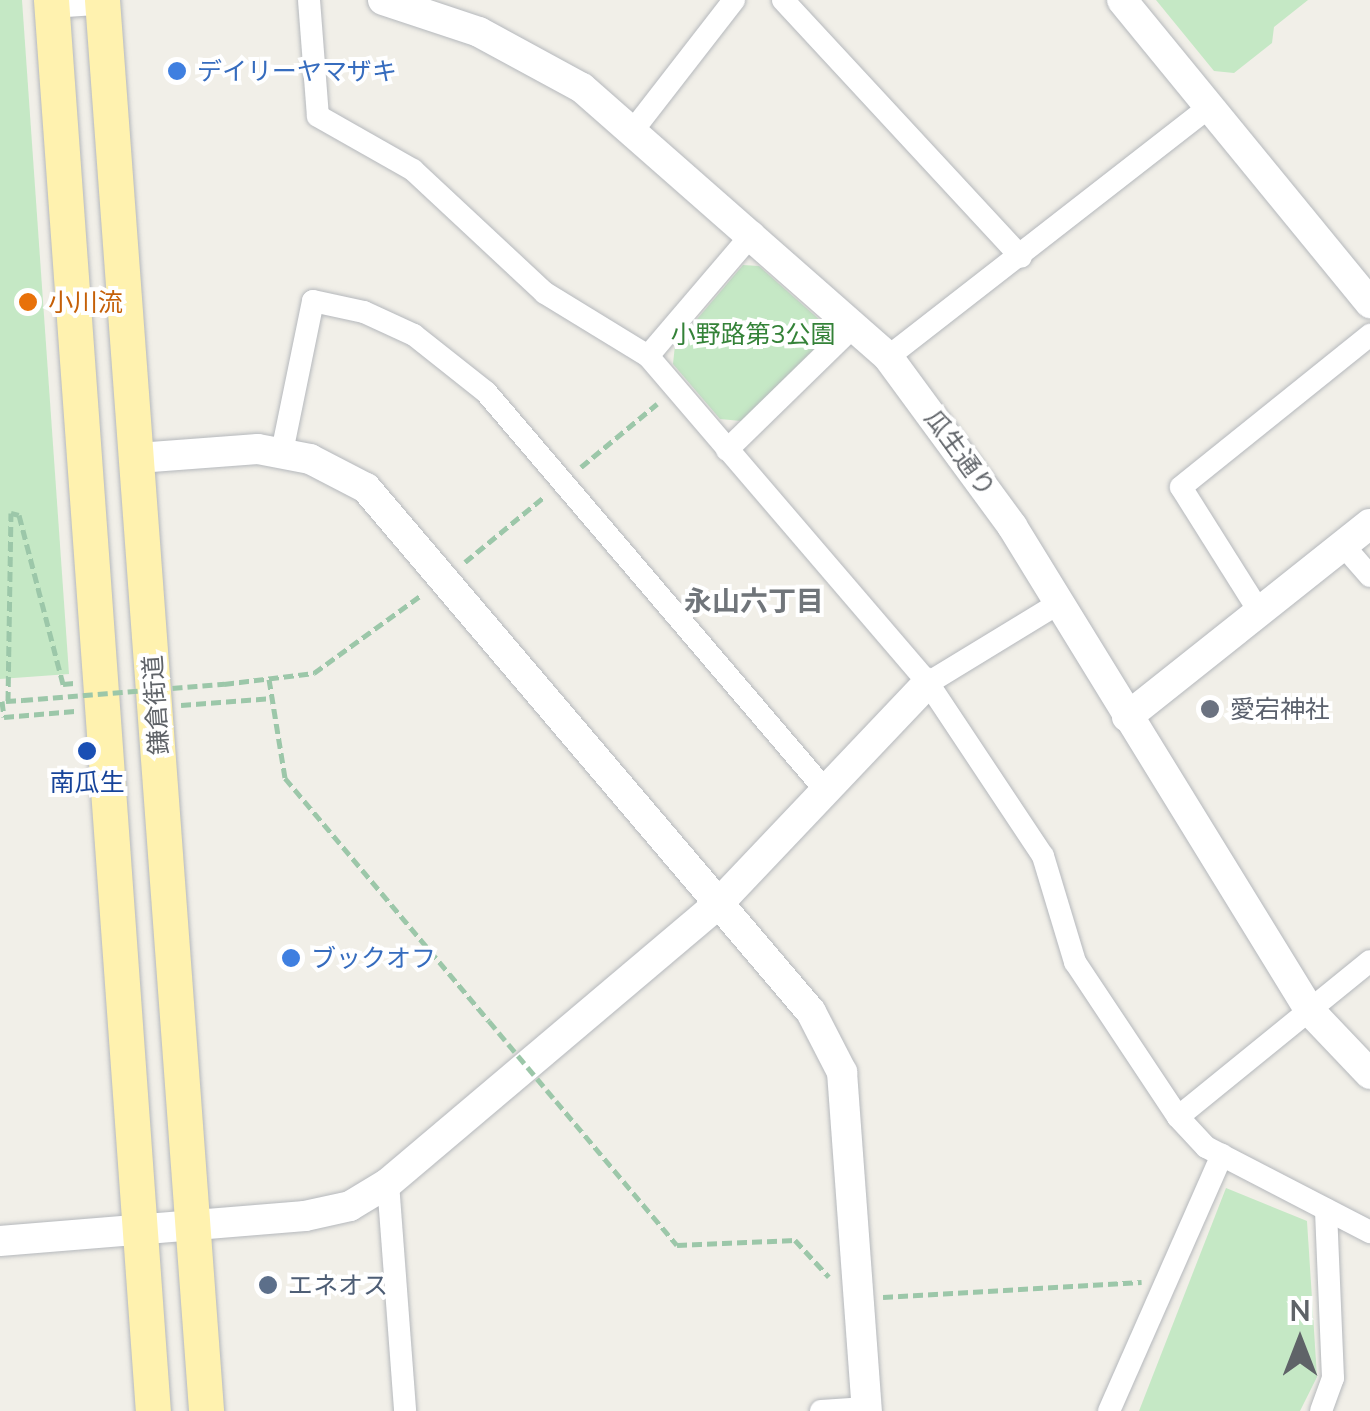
<!DOCTYPE html>
<html>
<head>
<meta charset="utf-8">
<style>
  body { margin:0 }
  #map { position:relative; width:1370px; height:1411px; overflow:hidden; background:#f1efe8; font-family:Mulish,"Noto Sans JP",sans-serif }
  div>[style] { position:absolute }
  [style*='--x'] { left:calc(var(--x)*1px); top:calc(var(--y)*1px); width:calc(var(--w)*1px); rotate:calc(var(--a)*1deg) }
  .green>* { inset:0; background:#c5e8c5 }
  .path>* { height:5px; margin-top:-2.5px; transform-origin:0; background:repeating-linear-gradient(90deg,#9cc7a9 0 10px,transparent 0 15px) }
  .roads { filter:drop-shadow(0 0 2px #b5b8bc) drop-shadow(0 0 2px #b5b8bc) }
  .street>* { height:22px; margin:-11px; padding:0 11px; transform-origin:11px; border-radius:11px; background:#fff }
  .secondary>* { height:30px; margin:-15px; padding:0 15px; transform-origin:15px; border-radius:15px; background:#fff }
  .primary>* { height:35px; margin:-17.5px; padding:0 17.5px; transform-origin:17.5px; border-radius:17.5px; background:#fff2af }
  .path-bridge>* { height:5px; margin-top:-2.5px; transform-origin:0; background:repeating-linear-gradient(90deg,#9cc7a9 0 10px,transparent 0 15px) }
  .dots>* { width:28px; height:28px; translate:-50% -50%; box-sizing:border-box; border:5px solid #fff; border-radius:50% }
  span { translate:-50% -50%; white-space:nowrap; text-align:center; line-height:1.15; -webkit-text-stroke:8px #fff; paint-order:stroke }
  .shop-label { font-size:25px; color:#366cbe }
  .left { translate:0 -50%; text-align:left }
  .food-label { font-size:25px; color:#c56008 }
  .park-label { font-size:25px; color:#348238 }
  .street-label { font-size:25px; color:#5f6368 }
  .worship-label { font-size:25px; color:#5b616d }
  .transit-label { font-size:25px; color:#164399 }
  .service-label { font-size:25px; color:#4e5e75 }
  .neighbourhood-label { font-size:28px; color:#70757a; font-weight:700 }
  .north { position:absolute; left:1250px; top:1291px; width:100px; height:100px; -webkit-text-stroke:8px #fff; paint-order:stroke; rotate:0deg; font-size:28px; font-weight:700; line-height:40px; text-align:center; color:#5f6368 }
  .north::after { content:''; display:block; margin:auto; width:35px; height:45px; background:#5f6368; clip-path:polygon(50% 0,100% 100%,50% 72%,0 100%) }
</style>
</head>
<body>
<div id="map">
  <div class="green">
    <div style="clip-path:polygon(0 0,22px 0,69px 674px,0 679px)"></div>
    <div style="clip-path:polygon(1156px 0,1308px 0,1274px 27px,1272px 43px,1234px 73px,1214px 71px)"></div>
    <div style="clip-path:polygon(743px 265px,759px 266px,821px 321px,821px 342px,741px 421px,720px 419px,673px 364px,675px 345px)"></div>
    <div style="clip-path:polygon(1226px 1188px,1307px 1221px,1317px 1377px,1300px 1411px,1139px 1411px)"></div>
  </div>
  <div class="path">
    <div style="--x:581;--y:467;--w:99;--a:-39.7"></div>
    <div style="--x:465;--y:562;--w:104;--a:-39.5"></div>
    <div style="--x:269;--y:679;--w:100;--a:80.8"></div>
    <div style="--x:285;--y:778;--w:317;--a:50"></div>
    <div style="--x:224;--y:684;--w:91;--a:-7"></div>
    <div style="--x:314;--y:673;--w:131;--a:-36"></div>
    <div style="--x:2;--y:701;--w:16;--a:83"></div>
    <div style="--x:4;--y:717;--w:71;--a:-4.8"></div>
    <div style="--x:6;--y:701;--w:17;--a:-3"></div>
    <div style="--x:8;--y:701;--w:188;--a:-89.1"></div>
    <div style="--x:11;--y:513;--w:8;--a:14"></div>
    <div style="--x:19;--y:515;--w:175;--a:75.4"></div>
    <div style="--x:63;--y:684;--w:11;--a:-5"></div>
    <div style="--x:181;--y:705;--w:91;--a:-4.4"></div>
    <div style="--x:556;--y:1101;--w:188;--a:50"></div>
    <div style="--x:677;--y:1245;--w:118;--a:-2.4"></div>
    <div style="--x:795;--y:1240;--w:50;--a:47.4"></div>
    <div style="--x:883;--y:1297;--w:259;--a:-3.3"></div>
  </div>
  <div class="roads">
    <div class="street">
      <div style="--x:309;--y:0;--w:116;--a:85.6"></div>
      <div style="--x:318;--y:116;--w:109;--a:29.6"></div>
      <div style="--x:413;--y:170;--w:180;--a:43"></div>
      <div style="--x:545;--y:293;--w:121;--a:31.5"></div>
      <div style="--x:648;--y:356;--w:430;--a:49.4"></div>
      <div style="--x:928;--y:683;--w:208;--a:56.4"></div>
      <div style="--x:1043;--y:856;--w:111;--a:73.2"></div>
      <div style="--x:1075;--y:962;--w:186;--a:56.4"></div>
      <div style="--x:1178;--y:1117;--w:41;--a:47"></div>
      <div style="--x:1206;--y:1147;--w:185;--a:27.4"></div>
      <div style="--x:783;--y:0;--w:350;--a:47.2"></div>
      <div style="--x:634;--y:129;--w:163;--a:-52.2"></div>
      <div style="--x:648;--y:356;--w:162;--a:-49.5"></div>
      <div style="--x:888;--y:357;--w:407;--a:-37.9"></div>
      <div style="--x:727;--y:450;--w:177;--a:-44.3"></div>
      <div style="--x:282;--y:452;--w:154;--a:-78.4"></div>
      <div style="--x:313;--y:301;--w:52;--a:12.2"></div>
      <div style="--x:364;--y:312;--w:55;--a:24.7"></div>
      <div style="--x:414;--y:335;--w:92;--a:38.4"></div>
      <div style="--x:486;--y:392;--w:524;--a:49.56"></div>
      <div style="--x:1343;--y:545;--w:41;--a:48.9"></div>
      <div style="--x:1259;--y:611;--w:146;--a:-122.2"></div>
      <div style="--x:1181;--y:487;--w:243;--a:-38.8"></div>
      <div style="--x:928;--y:683;--w:153;--a:-31.4"></div>
      <div style="--x:1178;--y:1117;--w:247;--a:-39.1"></div>
      <div style="--x:388;--y:1183;--w:229;--a:85.7"></div>
      <div style="--x:821;--y:1411;--w:45;--a:-3.8"></div>
      <div style="--x:1109;--y:1411;--w:280;--a:-66.2"></div>
      <div style="--x:1321;--y:1411;--w:35;--a:-70"></div>
      <div style="--x:1333;--y:1378;--w:169;--a:-92.4"></div>
    </div>
    <div class="secondary">
      <div style="--x:383;--y:0;--w:101;--a:18.4"></div>
      <div style="--x:479;--y:32;--w:117;--a:28.5"></div>
      <div style="--x:582;--y:88;--w:407;--a:41.3"></div>
      <div style="--x:888;--y:357;--w:210;--a:53.7"></div>
      <div style="--x:1012;--y:526;--w:569;--a:58.43"></div>
      <div style="--x:1310;--y:1011;--w:87;--a:46.4"></div>
      <div style="--x:1122;--y:0;--w:392;--a:50.7"></div>
      <div style="--x:51;--y:3;--w:44;--a:-3.9"></div>
      <div style="--x:138;--y:458;--w:120;--a:-4.3"></div>
      <div style="--x:258;--y:449;--w:53;--a:10.9"></div>
      <div style="--x:310;--y:459;--w:63;--a:27.4"></div>
      <div style="--x:366;--y:488;--w:687;--a:49.66"></div>
      <div style="--x:811;--y:1012;--w:68;--a:62.7"></div>
      <div style="--x:842;--y:1072;--w:340;--a:85.8"></div>
      <div style="--x:1127;--y:717;--w:310;--a:-38.5"></div>
      <div style="--x:0;--y:1241;--w:306;--a:-4.7"></div>
      <div style="--x:305;--y:1216;--w:46;--a:-12.5"></div>
      <div style="--x:350;--y:1206;--w:44;--a:-31.2"></div>
      <div style="--x:388;--y:1183;--w:432;--a:-40.2"></div>
      <div style="--x:718;--y:904;--w:305;--a:-46.5"></div>
    </div>
    <div class="primary">
      <div style="--x:51;--y:0;--w:1415;--a:85.87"></div>
      <div style="--x:102;--y:0;--w:1415;--a:85.78"></div>
    </div>
  </div>
  <div class="path-bridge">
    <div style="--x:23;--y:700;--w:202;--a:-4.6"></div>
    <div style="--x:489;--y:1021;--w:104;--a:50.1"></div>
  </div>
  <div class="dots">
    <div style="left:177px;top:71px;background:#3f7fe0"></div>
    <div style="left:28px;top:302px;background:#e8710a"></div>
    <div style="left:1210px;top:709px;background:#6b7280"></div>
    <div style="left:87px;top:751px;background:#1a4fb4"></div>
    <div style="left:291px;top:958px;background:#3f7fe0"></div>
    <div style="left:268px;top:1285px;background:#5c6f8a"></div>
  </div>
  <div class="shop-label">
    <span class="left" style="left:197px;top:71px">デイリーヤマザキ</span>
    <span class="left" style="left:311px;top:958px">ブックオフ</span>
  </div>
  <div class="food-label">
    <span class="left" style="left:48px;top:302px">小川流</span>
  </div>
  <div class="park-label">
    <span style="left:753px;top:334px">小野路第3公園</span>
  </div>
  <div class="street-label">
    <span style="left:960px;top:453px;rotate:54deg">瓜生通り</span>
    <span style="left:156px;top:705px;rotate:-94deg">鎌倉街道</span>
  </div>
  <div class="worship-label">
    <span class="left" style="left:1230px;top:709px">愛宕神社</span>
  </div>
  <div class="transit-label">
    <span style="left:87px;top:782px">南瓜生</span>
  </div>
  <div class="service-label">
    <span class="left" style="left:288px;top:1285px">エネオス</span>
  </div>
  <div class="neighbourhood-label">
    <span style="left:754px;top:601px">永山六丁目</span>
  </div>
  <div class="north">N</div>
</div>
</body>
</html>
